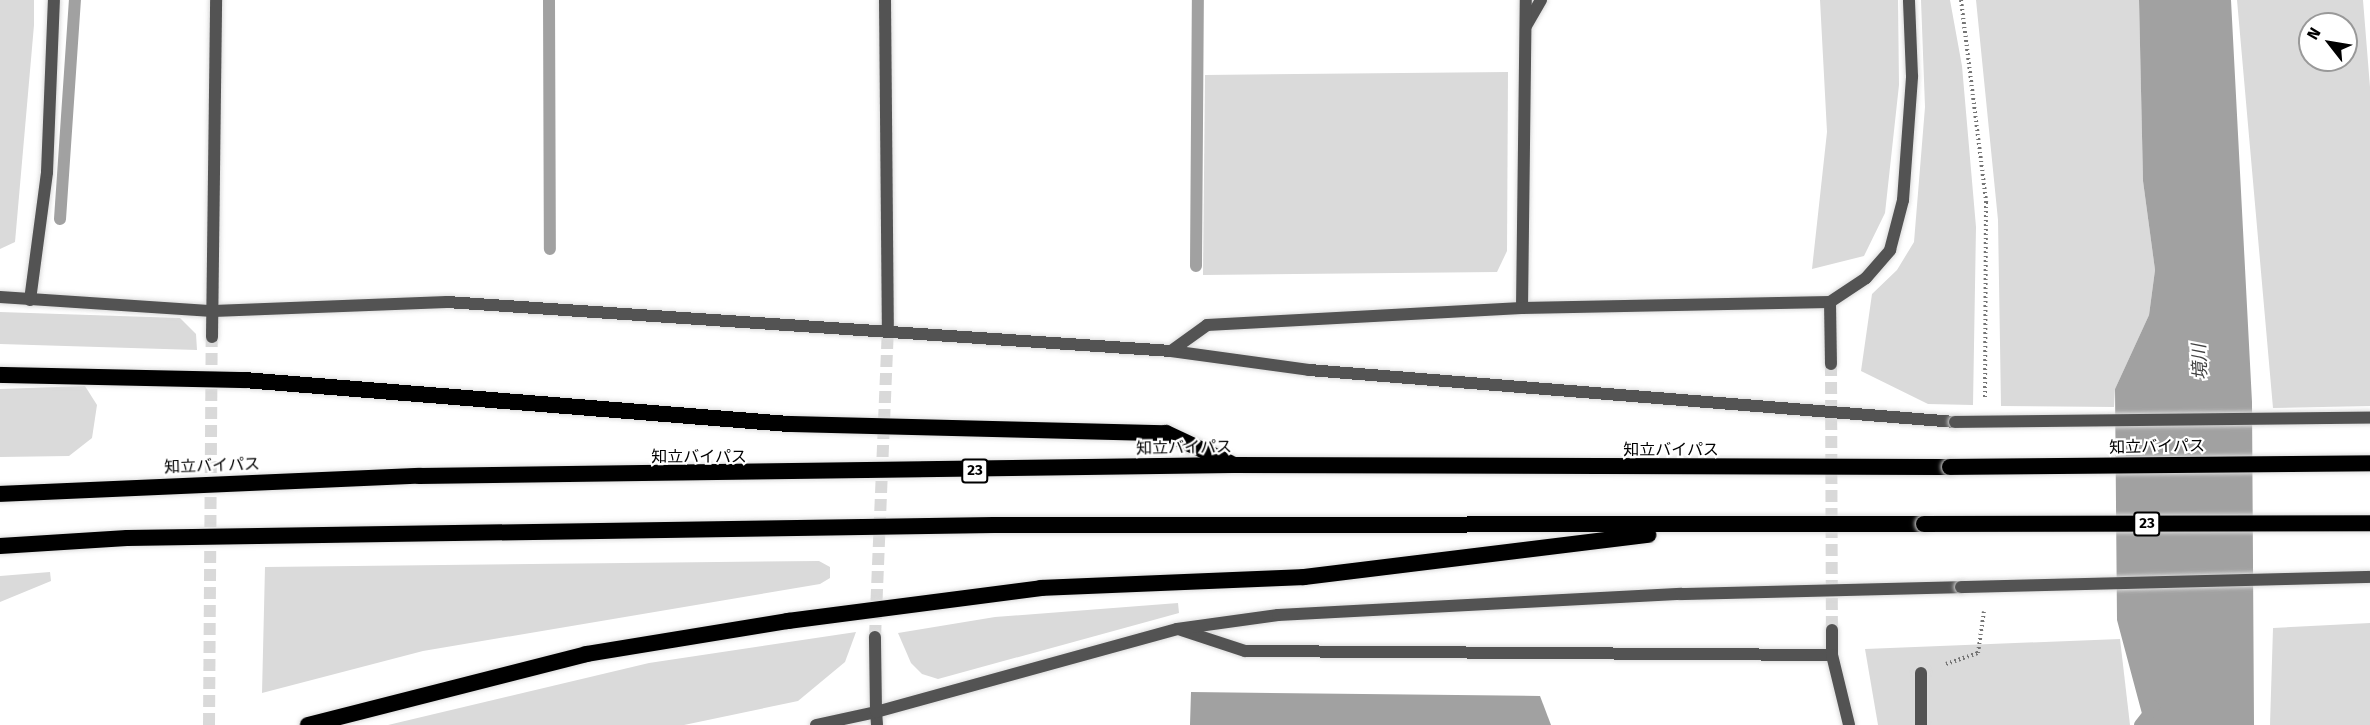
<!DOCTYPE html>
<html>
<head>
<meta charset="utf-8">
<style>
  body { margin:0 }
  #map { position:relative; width:2370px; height:725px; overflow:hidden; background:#fff; font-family:"Fira Sans","Noto Sans JP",sans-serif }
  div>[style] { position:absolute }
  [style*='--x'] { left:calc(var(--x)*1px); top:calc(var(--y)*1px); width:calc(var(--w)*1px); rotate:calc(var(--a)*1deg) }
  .green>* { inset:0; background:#dadada }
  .water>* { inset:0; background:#a1a1a1 }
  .stream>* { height:12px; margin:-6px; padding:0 6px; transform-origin:6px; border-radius:6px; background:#a1a1a1 }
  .minor-tunnel>* { height:12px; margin-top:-6px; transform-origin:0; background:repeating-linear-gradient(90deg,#d9d9d9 0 12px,transparent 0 18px) }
  .tertiary-tunnel>* { height:12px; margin-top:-6px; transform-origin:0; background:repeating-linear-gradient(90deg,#d9d9d9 0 12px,transparent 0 18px) }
  .path>* { height:4px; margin-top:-2px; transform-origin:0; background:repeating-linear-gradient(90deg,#757575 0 1.5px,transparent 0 4.5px) }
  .roads { filter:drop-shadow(0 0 2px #dbdbdb) drop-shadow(0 0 2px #dbdbdb) }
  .service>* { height:12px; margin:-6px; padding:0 6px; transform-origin:6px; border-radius:6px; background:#535353 }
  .minor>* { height:12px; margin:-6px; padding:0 6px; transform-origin:6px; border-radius:6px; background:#535353 }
  .tertiary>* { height:12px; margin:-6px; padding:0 6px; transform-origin:6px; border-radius:6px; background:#535353 }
  .trunk>* { height:16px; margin:-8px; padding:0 8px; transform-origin:8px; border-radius:8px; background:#000 }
  .bridges { filter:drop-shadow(0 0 2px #dbdbdb) drop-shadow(0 0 2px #dbdbdb) }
  .minor-bridge>* { height:12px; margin:-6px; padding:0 6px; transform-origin:6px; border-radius:6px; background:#535353 }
  .trunk-bridge>* { height:16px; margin:-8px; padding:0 8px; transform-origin:8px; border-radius:8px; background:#000 }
  span { translate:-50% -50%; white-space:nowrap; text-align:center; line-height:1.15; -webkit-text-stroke:4.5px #fff; paint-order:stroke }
  .shield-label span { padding:2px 4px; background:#fff; border:2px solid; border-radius:4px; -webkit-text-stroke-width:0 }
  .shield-label { font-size:15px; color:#000; font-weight:700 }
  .street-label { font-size:16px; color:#000 }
  .water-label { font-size:18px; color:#424242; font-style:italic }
  .north { position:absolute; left:2298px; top:12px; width:60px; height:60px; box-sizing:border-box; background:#fff; border:2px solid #999; border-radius:50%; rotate:301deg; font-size:16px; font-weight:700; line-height:24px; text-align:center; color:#000 }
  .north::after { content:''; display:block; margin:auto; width:21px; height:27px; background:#000; clip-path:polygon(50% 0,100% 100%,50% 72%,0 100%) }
</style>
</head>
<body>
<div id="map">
  <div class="green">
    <div style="clip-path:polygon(0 0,34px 0,34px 25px,15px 242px,0 249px)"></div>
    <div style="clip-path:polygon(1820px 0,1898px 0,1899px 85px,1885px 213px,1864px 256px,1812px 269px,1827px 132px)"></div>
    <div style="clip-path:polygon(1921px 0,1950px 0,1962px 66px,1976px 227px,1973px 405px,1928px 404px,1861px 371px,1872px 294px,1897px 270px,1914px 242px,1925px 107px)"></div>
    <div style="clip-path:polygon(1976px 0,2139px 0,2143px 181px,2155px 270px,2149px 315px,2115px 389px,2114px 407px,2001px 406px,1998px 220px)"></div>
    <div style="clip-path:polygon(evenodd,2237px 0,2363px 0,2370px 87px,2370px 406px,2273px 408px,2237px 0,2310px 24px,2346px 24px,2346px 60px,2310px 60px,2310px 24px)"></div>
    <div style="clip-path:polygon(1508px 72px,1507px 251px,1497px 272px,1203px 275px,1205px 75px)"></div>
    <div style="clip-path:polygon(0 312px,180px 318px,196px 334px,197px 350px,0 344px)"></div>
    <div style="clip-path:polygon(85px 386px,97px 405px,92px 438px,69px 456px,0 457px,0 389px)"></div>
    <div style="clip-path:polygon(819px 561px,830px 567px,830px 578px,820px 584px,423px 651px,262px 693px,265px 567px)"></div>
    <div style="clip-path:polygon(50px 572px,51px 581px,0 602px,0 576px)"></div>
    <div style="clip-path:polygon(1178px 603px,1179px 613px,938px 679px,922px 674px,911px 663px,898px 633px,995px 617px)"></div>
    <div style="clip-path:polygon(2370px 623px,2370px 725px,2270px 725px,2273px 628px)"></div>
    <div style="clip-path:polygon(856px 632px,845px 662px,798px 701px,684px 725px,388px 725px,649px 663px)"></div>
    <div style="clip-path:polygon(2120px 639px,2130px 725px,1878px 725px,1865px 649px)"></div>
  </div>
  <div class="water">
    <div style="clip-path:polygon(2139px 0,2231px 0,2252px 402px,2254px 725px,2145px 725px,2117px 620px,2115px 389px,2149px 315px,2155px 270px,2143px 181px)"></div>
    <div style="clip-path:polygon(1191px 692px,1540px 696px,1551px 725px,1190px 725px)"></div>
  </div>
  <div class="stream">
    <div style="--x:549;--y:0;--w:249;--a:89.8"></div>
    <div style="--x:60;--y:219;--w:220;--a:-86.1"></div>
    <div style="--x:1196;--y:266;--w:266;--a:-89.6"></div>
    <div style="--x:2140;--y:725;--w:23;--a:-52"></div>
  </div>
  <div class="minor-tunnel">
    <div style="--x:1831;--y:364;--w:266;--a:89.8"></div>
    <div style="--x:209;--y:725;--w:388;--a:-89.6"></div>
  </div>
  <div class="tertiary-tunnel">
    <div style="--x:875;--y:637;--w:305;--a:-87.6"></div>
  </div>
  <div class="path">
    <div style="--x:1961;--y:0;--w:204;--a:82.9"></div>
    <div style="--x:1986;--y:202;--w:195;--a:90.3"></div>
    <div style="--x:1946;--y:664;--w:34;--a:-19"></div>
    <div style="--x:1978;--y:653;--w:42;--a:-81.9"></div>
  </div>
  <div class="roads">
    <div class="service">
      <div style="--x:1526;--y:26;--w:30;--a:-60"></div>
    </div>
    <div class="minor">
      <div style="--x:0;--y:297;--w:213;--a:3.8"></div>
      <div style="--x:213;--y:311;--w:234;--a:-2.2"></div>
      <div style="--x:447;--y:302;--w:726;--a:3.87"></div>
      <div style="--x:1171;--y:351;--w:139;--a:7.8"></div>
      <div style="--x:1309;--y:370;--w:648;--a:4.6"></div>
      <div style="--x:30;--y:300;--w:129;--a:-82.4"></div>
      <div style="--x:47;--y:172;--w:172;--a:-87.7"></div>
      <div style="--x:1830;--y:302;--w:62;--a:89.1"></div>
      <div style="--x:1522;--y:308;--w:308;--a:-89.3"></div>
      <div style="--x:212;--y:337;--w:337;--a:-89.3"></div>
      <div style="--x:1171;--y:351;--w:44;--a:-35.8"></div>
      <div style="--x:1207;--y:325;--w:315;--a:-3.1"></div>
      <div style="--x:1522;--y:308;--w:308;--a:-1.1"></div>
      <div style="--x:1830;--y:302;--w:43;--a:-33.7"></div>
      <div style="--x:1866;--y:278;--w:37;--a:-49"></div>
      <div style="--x:1890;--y:250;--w:52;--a:-75.4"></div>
      <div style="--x:1903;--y:200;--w:124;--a:-85.8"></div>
      <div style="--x:1912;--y:76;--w:76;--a:-92.3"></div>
      <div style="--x:1181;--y:630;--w:67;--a:18.2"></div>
      <div style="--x:1245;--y:651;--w:587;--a:0.39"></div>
      <div style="--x:1832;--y:630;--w:25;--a:90"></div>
      <div style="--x:1832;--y:655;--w:72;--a:76.3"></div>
      <div style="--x:1921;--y:673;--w:52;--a:90"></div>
      <div style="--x:877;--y:725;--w:13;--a:-94"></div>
      <div style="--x:876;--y:712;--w:312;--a:-15.4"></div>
      <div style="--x:1177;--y:629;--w:102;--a:-7.9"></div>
      <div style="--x:1278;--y:615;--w:404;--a:-3"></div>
      <div style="--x:1681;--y:594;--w:280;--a:-1.4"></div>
    </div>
    <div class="tertiary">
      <div style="--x:885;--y:0;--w:332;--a:89.5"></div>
      <div style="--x:816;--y:725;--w:61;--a:-12.2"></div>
      <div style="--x:876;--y:712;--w:75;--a:-90.8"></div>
    </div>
    <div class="trunk">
      <div style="--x:0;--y:375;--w:244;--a:1.2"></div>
      <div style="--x:244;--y:380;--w:547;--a:4.62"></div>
      <div style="--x:789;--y:424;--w:377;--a:1.4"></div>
      <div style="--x:1166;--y:433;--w:71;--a:25.1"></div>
      <div style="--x:0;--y:494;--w:419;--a:-2.5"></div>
      <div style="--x:419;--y:476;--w:814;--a:-0.77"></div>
      <div style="--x:1233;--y:465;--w:717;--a:0.16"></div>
      <div style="--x:0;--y:546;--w:127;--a:-3.6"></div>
      <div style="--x:127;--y:538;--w:867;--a:-0.86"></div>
      <div style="--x:994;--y:525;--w:930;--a:-0.06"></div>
      <div style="--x:308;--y:725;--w:287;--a:-14.3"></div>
      <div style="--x:586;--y:654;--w:205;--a:-9.3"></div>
      <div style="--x:788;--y:621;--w:255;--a:-7.4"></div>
      <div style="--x:1041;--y:588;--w:263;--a:-2.4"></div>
      <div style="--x:1304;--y:577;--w:347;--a:-7"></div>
    </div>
  </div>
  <div class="bridges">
    <div class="minor-bridge">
      <div style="--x:1955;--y:422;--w:415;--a:-0.6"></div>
      <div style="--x:1961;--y:587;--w:409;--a:-1.4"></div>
    </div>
    <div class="trunk-bridge">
      <div style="--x:1950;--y:467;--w:420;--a:-0.5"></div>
      <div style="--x:1924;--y:524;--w:446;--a:-0.1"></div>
    </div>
  </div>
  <div class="shield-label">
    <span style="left:975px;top:471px">23</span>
    <span style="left:2147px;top:524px">23</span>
  </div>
  <div class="street-label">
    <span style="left:2157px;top:447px;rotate:-1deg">知立バイパス</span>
    <span style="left:1184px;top:448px;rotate:-1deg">知立バイパス</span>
    <span style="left:1671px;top:450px">知立バイパス</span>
    <span style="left:699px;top:457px">知立バイパス</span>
    <span style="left:212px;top:466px;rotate:-2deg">知立バイパス</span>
  </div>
  <div class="water-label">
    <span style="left:2200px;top:362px;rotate:-93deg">境川</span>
  </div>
  <div class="north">N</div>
</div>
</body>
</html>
